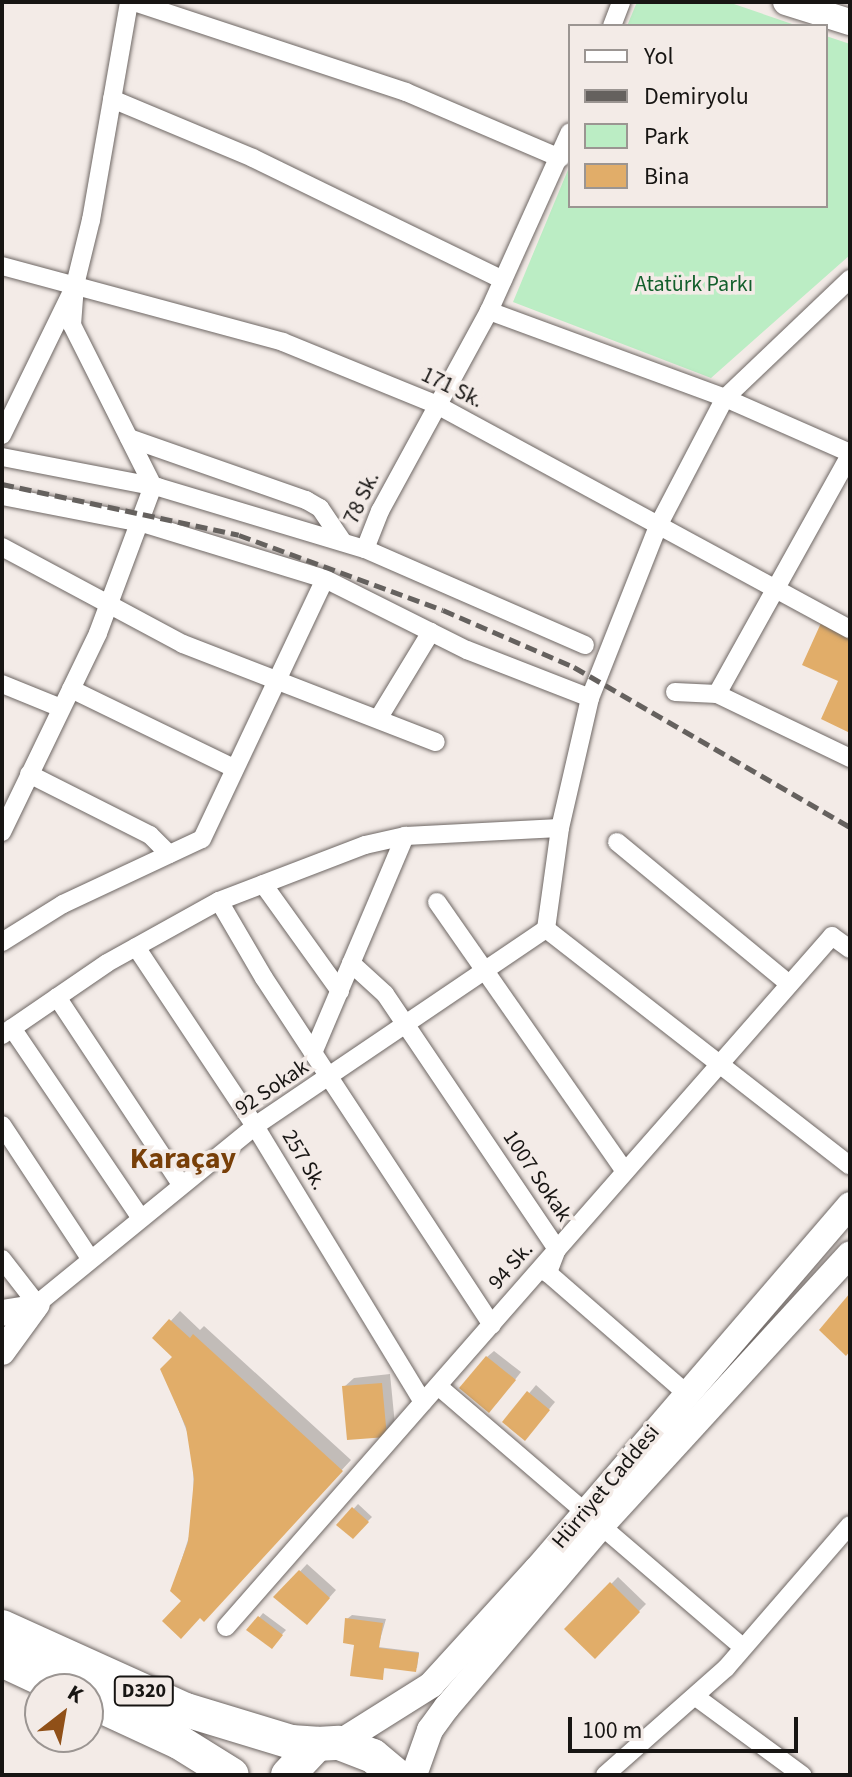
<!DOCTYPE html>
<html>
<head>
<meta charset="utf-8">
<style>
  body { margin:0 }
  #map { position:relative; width:852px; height:1777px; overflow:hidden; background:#f3ebe7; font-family:"Source Sans 3",sans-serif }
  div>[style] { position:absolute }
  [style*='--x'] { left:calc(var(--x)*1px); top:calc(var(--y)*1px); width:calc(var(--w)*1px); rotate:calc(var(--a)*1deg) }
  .green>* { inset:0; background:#bbedc4 }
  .shadow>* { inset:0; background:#0003 }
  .building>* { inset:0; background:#e1ad69 }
  .roads { filter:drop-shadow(0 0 2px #6e6764) drop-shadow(0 0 2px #6e6764) }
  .street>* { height:18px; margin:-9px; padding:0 9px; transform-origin:9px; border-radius:9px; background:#fff }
  .secondary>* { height:26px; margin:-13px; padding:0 13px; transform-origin:13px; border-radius:13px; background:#fff }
  .highway>* { height:34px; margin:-17px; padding:0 17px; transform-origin:17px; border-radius:17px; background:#fff }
  .rail>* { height:5px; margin-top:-2.5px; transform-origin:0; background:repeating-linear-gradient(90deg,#65615e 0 12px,transparent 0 18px) }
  span { translate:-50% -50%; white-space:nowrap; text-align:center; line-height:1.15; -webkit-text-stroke:7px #f3ebe7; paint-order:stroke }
  .shield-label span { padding:2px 6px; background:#f3ebe7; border:2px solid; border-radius:6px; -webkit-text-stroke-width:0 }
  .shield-label { font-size:20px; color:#171513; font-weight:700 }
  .park-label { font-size:22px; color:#125f2c }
  .street-label { font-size:22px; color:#171513 }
  .district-label { font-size:30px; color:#783f08; font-weight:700 }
  .frame { position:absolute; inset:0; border:4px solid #171513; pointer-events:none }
  .legend { position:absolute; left:568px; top:24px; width:260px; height:184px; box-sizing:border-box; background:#f3ebe7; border:2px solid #9b9592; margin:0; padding:10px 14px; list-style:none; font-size:24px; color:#171513 }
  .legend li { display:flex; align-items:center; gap:16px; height:40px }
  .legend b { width:40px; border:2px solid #9b9592 }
  .north { position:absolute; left:24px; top:1673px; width:80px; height:80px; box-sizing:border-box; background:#f3ebe7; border:2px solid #9b9592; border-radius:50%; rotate:31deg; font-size:22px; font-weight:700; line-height:32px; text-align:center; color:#171513 }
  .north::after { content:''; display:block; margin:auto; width:28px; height:36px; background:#905018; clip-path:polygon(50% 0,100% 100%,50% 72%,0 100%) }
  .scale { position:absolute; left:568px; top:1717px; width:230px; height:36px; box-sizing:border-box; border:4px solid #171513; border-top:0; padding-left:10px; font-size:24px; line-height:28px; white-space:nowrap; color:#171513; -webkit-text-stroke:6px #f3ebe7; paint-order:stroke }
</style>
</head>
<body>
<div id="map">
  <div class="green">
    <div style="clip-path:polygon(637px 2px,728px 2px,798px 26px,627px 26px)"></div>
    <div style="clip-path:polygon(826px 36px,850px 44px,850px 255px,711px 378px,513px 302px,570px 165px,570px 206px,826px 206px)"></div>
  </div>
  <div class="shadow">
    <div style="clip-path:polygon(180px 1311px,200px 1330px,204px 1326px,351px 1460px,213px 1610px,200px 1616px,172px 1590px,194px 1521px,193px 1447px,163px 1370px,175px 1357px,155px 1338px)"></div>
    <div style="clip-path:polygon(494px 1351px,521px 1372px,496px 1404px,487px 1357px)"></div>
    <div style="clip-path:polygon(390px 1374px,395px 1425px,386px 1435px,344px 1387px,354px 1378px)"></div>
    <div style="clip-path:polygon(536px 1385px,555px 1402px,531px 1431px,505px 1422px)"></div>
    <div style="clip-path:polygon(358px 1504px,372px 1517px,353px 1536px,339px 1525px)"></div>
    <div style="clip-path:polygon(307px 1564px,336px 1590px,313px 1616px,276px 1597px)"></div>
    <div style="clip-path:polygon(618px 1577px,646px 1604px,595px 1656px,567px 1629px)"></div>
    <div style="clip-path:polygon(263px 1613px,286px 1630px,271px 1646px,249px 1630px)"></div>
    <div style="clip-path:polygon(352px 1615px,386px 1619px,378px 1647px,419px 1652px,417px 1668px,385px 1666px,382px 1678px,356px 1643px,347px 1619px)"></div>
  </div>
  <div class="building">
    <div style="clip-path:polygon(821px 623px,850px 637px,850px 733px,821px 719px,838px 681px,802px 665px)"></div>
    <div style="clip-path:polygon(850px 1293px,850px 1351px,846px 1356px,819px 1330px)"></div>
    <div style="clip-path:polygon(169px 1319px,190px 1338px,193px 1334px,343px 1471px,204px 1622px,200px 1618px,181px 1639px,162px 1621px,181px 1601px,170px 1591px,188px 1542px,194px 1479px,186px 1427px,160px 1369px,172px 1357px,152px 1338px)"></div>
    <div style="clip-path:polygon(486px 1356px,516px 1380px,489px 1413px,459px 1388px)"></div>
    <div style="clip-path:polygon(382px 1383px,387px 1437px,347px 1440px,342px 1386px)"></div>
    <div style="clip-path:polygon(527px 1391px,550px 1410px,525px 1441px,502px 1422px)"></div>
    <div style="clip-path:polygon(352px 1507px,369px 1522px,353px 1539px,336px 1525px)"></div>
    <div style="clip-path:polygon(299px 1570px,330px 1598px,307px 1625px,273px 1597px)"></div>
    <div style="clip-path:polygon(610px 1582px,640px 1612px,595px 1659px,564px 1629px)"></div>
    <div style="clip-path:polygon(258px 1616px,283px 1635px,272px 1649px,246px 1630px)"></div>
    <div style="clip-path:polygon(345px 1618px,383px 1623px,379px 1648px,419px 1653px,416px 1672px,384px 1668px,383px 1680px,350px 1676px,354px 1645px,343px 1643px)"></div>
  </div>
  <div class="roads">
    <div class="street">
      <div style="--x:134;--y:2;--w:287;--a:18.3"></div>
      <div style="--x:406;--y:92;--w:168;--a:23.2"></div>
      <div style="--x:612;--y:26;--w:26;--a:-69"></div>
      <div style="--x:112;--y:99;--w:153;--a:22.7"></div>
      <div style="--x:253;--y:158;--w:278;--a:26"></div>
      <div style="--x:2;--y:266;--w:291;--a:15.1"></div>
      <div style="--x:283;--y:342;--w:164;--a:22.2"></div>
      <div style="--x:435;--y:404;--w:472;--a:28.5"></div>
      <div style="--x:489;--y:311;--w:252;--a:20.2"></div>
      <div style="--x:725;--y:398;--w:137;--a:23.7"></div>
      <div style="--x:2;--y:435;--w:167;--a:-64"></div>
      <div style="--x:75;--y:285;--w:67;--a:-76.2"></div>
      <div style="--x:91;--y:220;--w:221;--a:-80.1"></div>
      <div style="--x:129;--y:438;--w:188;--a:19.3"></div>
      <div style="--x:306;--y:500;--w:16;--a:30"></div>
      <div style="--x:320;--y:508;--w:41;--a:55.9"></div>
      <div style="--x:2;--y:457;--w:159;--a:10.9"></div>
      <div style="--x:158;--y:487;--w:216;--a:16.7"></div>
      <div style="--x:365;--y:549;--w:240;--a:23.6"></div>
      <div style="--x:2;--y:496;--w:143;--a:10.9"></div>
      <div style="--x:142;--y:523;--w:191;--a:17"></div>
      <div style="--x:325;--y:579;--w:159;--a:26.6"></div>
      <div style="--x:467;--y:650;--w:132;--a:21.3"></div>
      <div style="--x:2;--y:547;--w:205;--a:28.2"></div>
      <div style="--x:183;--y:644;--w:271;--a:21.2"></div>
      <div style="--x:365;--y:549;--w:41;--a:-68.5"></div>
      <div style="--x:380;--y:511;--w:228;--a:-61.4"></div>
      <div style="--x:489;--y:311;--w:196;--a:-65.7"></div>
      <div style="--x:2;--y:684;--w:64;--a:22.1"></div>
      <div style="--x:71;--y:689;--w:181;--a:25.9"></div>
      <div style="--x:675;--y:692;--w:42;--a:2.7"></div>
      <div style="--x:717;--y:694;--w:148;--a:25.7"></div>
      <div style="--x:717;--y:694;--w:274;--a:-60.9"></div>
      <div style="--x:378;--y:719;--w:102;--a:-58.7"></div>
      <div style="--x:29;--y:774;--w:136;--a:26.8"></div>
      <div style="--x:150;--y:835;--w:27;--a:45"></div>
      <div style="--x:2;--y:832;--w:221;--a:-64.2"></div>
      <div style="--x:98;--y:633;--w:157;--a:-69.5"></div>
      <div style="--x:153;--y:486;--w:180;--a:-116.7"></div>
      <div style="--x:72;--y:325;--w:40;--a:-85.7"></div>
      <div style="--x:617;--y:842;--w:223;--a:39.5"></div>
      <div style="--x:263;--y:884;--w:132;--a:54.3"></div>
      <div style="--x:219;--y:901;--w:89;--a:59.7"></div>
      <div style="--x:264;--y:978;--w:415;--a:56.7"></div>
      <div style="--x:437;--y:902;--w:328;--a:55.1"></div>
      <div style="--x:546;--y:929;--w:102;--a:-82.1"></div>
      <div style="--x:560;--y:828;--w:133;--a:-77"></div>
      <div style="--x:590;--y:698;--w:187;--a:-68.4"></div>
      <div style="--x:659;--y:524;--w:142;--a:-62.4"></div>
      <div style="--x:725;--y:398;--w:173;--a:-43.6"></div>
      <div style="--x:546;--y:929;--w:385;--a:37.9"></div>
      <div style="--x:2;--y:942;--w:72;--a:-31.9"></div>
      <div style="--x:63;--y:904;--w:153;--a:-25.1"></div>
      <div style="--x:202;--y:839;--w:288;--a:-64.7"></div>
      <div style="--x:136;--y:947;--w:215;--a:56.4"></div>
      <div style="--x:255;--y:1126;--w:323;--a:58.7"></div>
      <div style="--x:351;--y:963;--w:46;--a:42.4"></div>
      <div style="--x:385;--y:994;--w:308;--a:56"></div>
      <div style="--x:557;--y:1249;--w:26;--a:111"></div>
      <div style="--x:548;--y:1273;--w:183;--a:41"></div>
      <div style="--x:57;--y:997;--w:224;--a:56.5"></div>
      <div style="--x:12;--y:1028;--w:228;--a:55.9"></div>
      <div style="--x:2;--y:1035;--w:127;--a:-34.4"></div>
      <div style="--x:107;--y:963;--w:128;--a:-29"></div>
      <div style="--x:219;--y:901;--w:156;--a:-21"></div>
      <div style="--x:365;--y:845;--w:41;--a:-12.7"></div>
      <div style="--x:405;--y:836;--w:155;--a:-3"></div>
      <div style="--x:313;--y:1053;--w:236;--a:-67"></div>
      <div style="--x:2;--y:1125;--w:158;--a:56.6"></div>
      <div style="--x:2;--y:1259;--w:57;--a:52.1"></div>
      <div style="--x:37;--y:1304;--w:281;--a:-39.2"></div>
      <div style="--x:255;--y:1126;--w:351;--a:-34.1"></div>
      <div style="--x:438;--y:1386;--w:401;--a:40.6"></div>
      <div style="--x:226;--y:1627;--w:919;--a:-48.75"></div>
      <div style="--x:832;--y:936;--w:22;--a:36"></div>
      <div style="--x:696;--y:1697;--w:132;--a:36.3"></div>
      <div style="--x:605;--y:1775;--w:162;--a:-41.5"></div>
      <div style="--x:726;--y:1668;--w:189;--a:-49.1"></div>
    </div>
    <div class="secondary">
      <div style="--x:786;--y:2;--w:67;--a:17.4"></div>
      <div style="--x:2;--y:1313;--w:32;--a:-9"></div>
      <div style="--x:2;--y:1352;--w:59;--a:-53.9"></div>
      <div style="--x:339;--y:1743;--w:109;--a:-32.2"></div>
      <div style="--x:431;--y:1685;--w:157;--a:-47.6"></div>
      <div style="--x:537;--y:1569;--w:480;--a:-49.3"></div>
      <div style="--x:414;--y:1775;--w:48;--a:-70.4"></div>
      <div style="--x:430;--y:1730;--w:29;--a:-54"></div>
      <div style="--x:447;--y:1707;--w:239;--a:-49.6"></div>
      <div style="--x:602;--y:1525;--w:367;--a:-47.5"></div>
    </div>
    <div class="highway">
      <div style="--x:2;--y:1627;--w:202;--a:24.3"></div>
      <div style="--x:186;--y:1710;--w:110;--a:16.9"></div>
      <div style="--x:291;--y:1742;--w:26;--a:4"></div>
      <div style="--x:2;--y:1660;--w:68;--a:25.1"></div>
      <div style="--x:88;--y:1700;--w:100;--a:24.8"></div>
      <div style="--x:179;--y:1742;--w:62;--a:31.9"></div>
      <div style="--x:288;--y:1775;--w:42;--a:-46.9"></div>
      <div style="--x:317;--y:1744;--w:22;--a:-3"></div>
      <div style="--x:339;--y:1743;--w:36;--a:21"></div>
      <div style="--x:373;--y:1756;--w:30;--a:40"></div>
    </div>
  </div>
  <div class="rail">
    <div style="--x:2;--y:484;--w:242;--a:12.1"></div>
    <div style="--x:239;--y:535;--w:217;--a:20.2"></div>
    <div style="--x:443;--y:610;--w:143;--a:23.5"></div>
    <div style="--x:574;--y:667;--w:319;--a:30.1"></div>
  </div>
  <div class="shield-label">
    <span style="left:144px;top:1691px">D320</span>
  </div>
  <div class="park-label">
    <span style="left:694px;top:285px">Atatürk Parkı</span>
  </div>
  <div class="street-label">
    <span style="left:452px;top:388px;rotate:26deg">171 Sk.</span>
    <span style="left:362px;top:498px;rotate:-65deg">78 Sk.</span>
    <span style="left:272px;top:1088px;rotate:-34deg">92 Sokak</span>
    <span style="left:304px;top:1160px;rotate:59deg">257 Sk.</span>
    <span style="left:537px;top:1176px;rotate:56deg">1007 Sokak</span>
    <span style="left:511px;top:1266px;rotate:-49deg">94 Sk.</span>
    <span style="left:606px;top:1487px;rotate:-50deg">Hürriyet Caddesi</span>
  </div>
  <div class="district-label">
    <span style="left:183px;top:1159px">Karaçay</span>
  </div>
  <div class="frame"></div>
  <ul class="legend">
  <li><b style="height:10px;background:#fff"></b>Yol</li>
  <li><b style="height:10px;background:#65615e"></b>Demiryolu</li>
  <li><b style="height:22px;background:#bbedc4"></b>Park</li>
  <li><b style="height:22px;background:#e1ad69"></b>Bina</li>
  </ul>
  <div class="north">K</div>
  <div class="scale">100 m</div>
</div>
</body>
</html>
